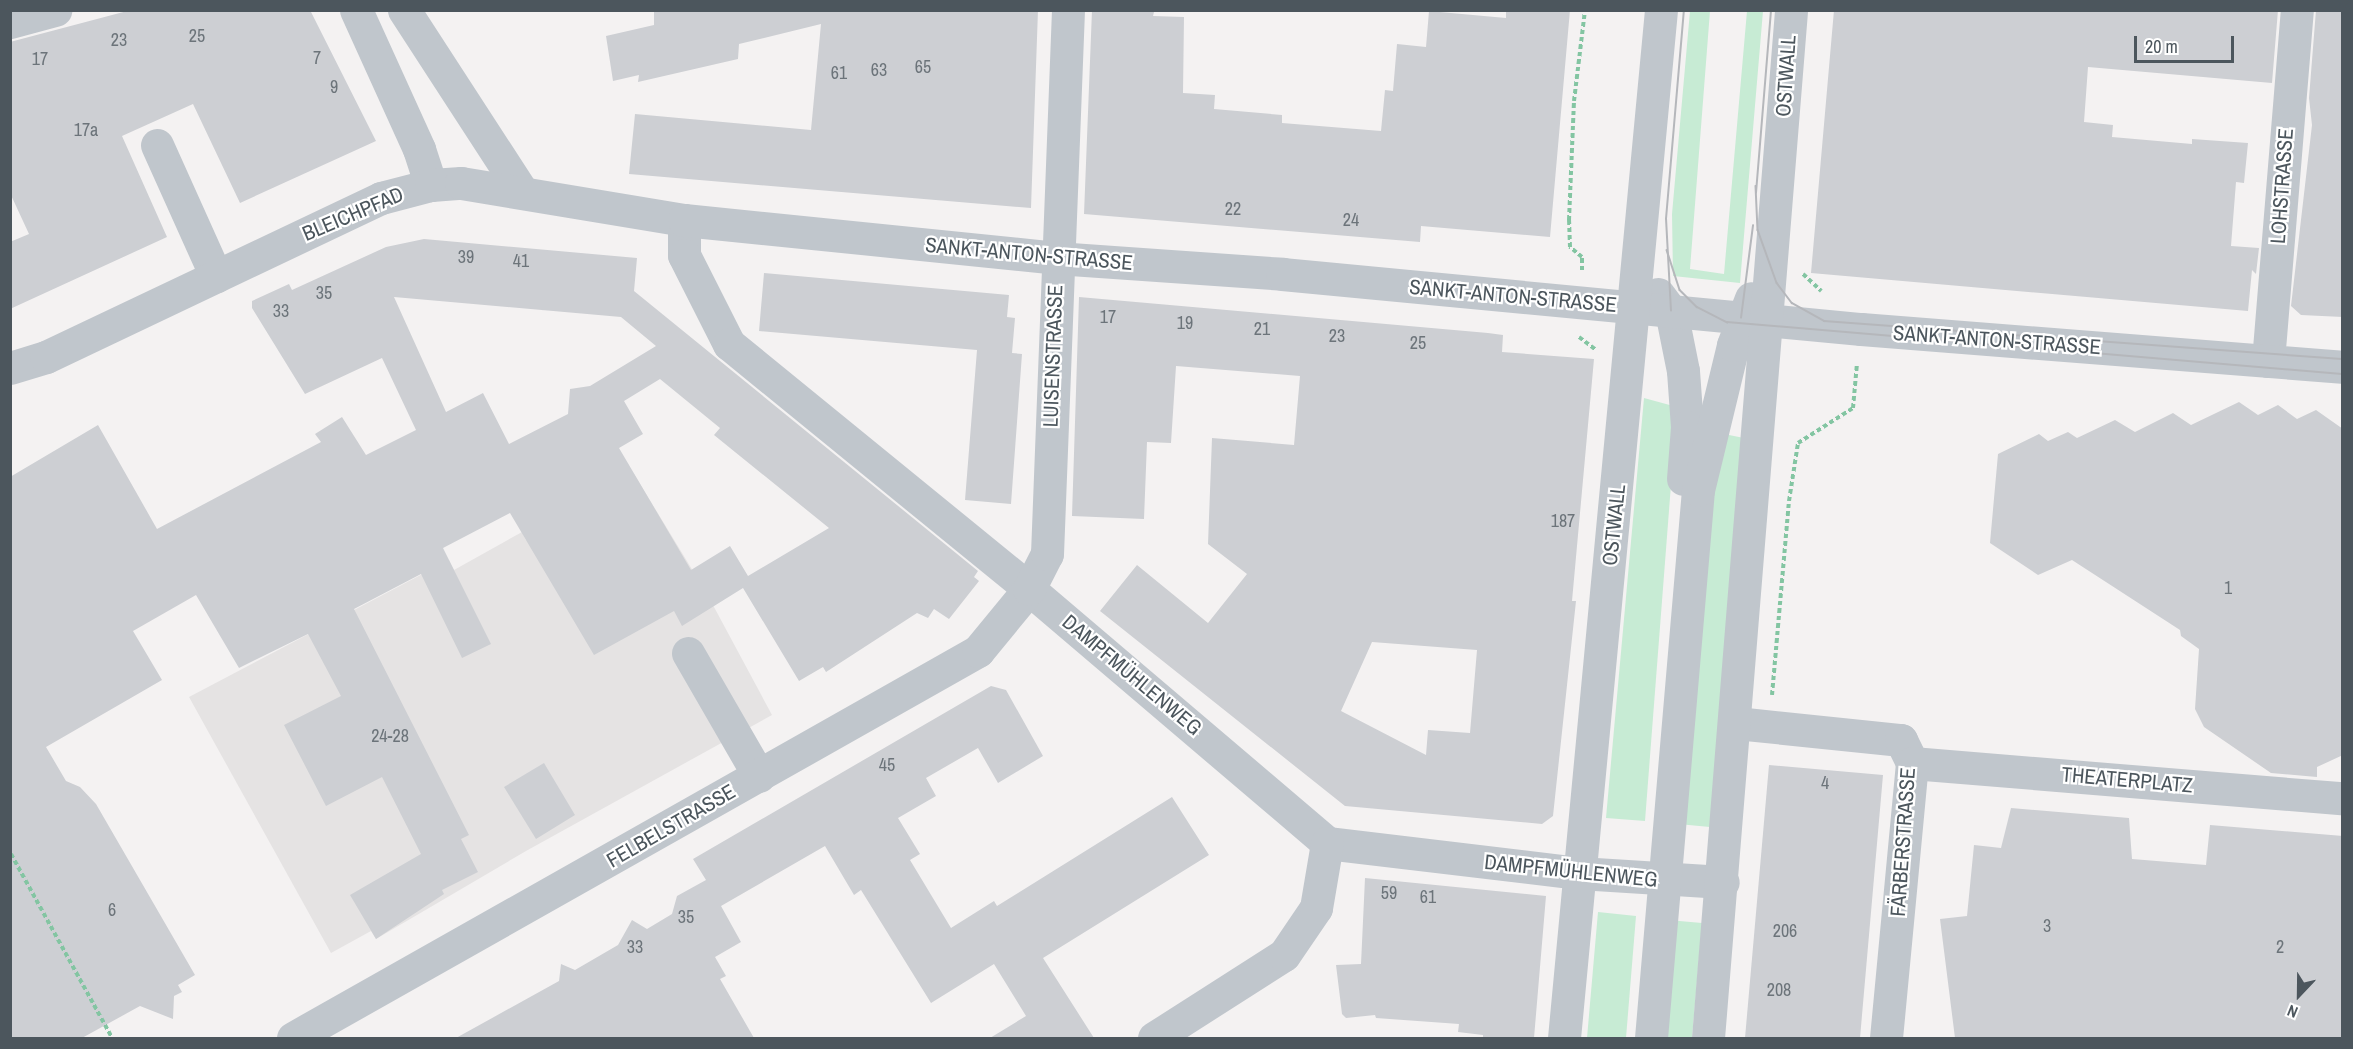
<!DOCTYPE html>
<html>
<head>
<meta charset="utf-8">
<style>
  body { margin:0 }
  #map { position:relative; width:2353px; height:1049px; overflow:hidden; background:#f4f2f2; font-family:"Archivo Narrow",sans-serif }
  div>[style] { position:absolute }
  [style*='--x'] { left:calc(var(--x)*1px); top:calc(var(--y)*1px); width:calc(var(--w)*1px); rotate:calc(var(--a)*1deg) }
  .education>* { inset:0; background:#e5e3e3 }
  .green>* { inset:0; background:#c7ebd4 }
  .building>* { inset:0; background:#cdcfd3 }
  .path>* { height:4px; margin-top:-2px; transform-origin:0; background:repeating-linear-gradient(90deg,#83c5a2 0 4.5px,transparent 0 7.5px) }
  .minor>* { height:33px; margin:-16.5px; padding:0 16.5px; transform-origin:16.5px; border-radius:16.5px; background:#c0c6cc }
  .tram>* { height:1.5px; margin:-0.75px; padding:0 0.75px; transform-origin:0.75px; border-radius:0.75px; background:#b5b7bb }
  span { translate:-50% -50%; white-space:nowrap; text-align:center; line-height:1.15; -webkit-text-stroke:4.5px #fff; paint-order:stroke }
  .number-label { font-size:18px; color:#6c747a }
  .number-label span { -webkit-text-stroke-width:0 }
  .street-label { font-size:21px; color:#4c565d }
  .frame { position:absolute; inset:0; border:12px solid #4c565d; pointer-events:none }
  .north { position:absolute; left:2269px; top:965px; width:60px; height:60px; -webkit-text-stroke:4px #fff; paint-order:stroke; rotate:202deg; font-size:16px; font-weight:700; line-height:24px; text-align:center; color:#4c565d }
  .north::after { content:''; display:block; margin:auto; width:21px; height:27px; background:#4c565d; clip-path:polygon(50% 0,100% 100%,50% 72%,0 100%) }
  .scale { position:absolute; left:2134px; top:36px; width:100px; height:27px; box-sizing:border-box; border:3px solid #4c565d; border-top:0; padding-left:8px; font-size:18px; line-height:21px; white-space:nowrap; color:#4c565d; -webkit-text-stroke:4px #fff; paint-order:stroke }
</style>
</head>
<body>
<div id="map">
  <div class="education">
    <div style="clip-path:polygon(634px 474px,707px 594px,772px 715px,526px 851px,376px 939px,371px 931px,331px 953px,189px 697px,449px 560px,454px 570px,522px 532px,526px 540px)"></div>
  </div>
  <div class="green">
    <div style="clip-path:polygon(1690px 11px,1710px 11px,1690px 269px,1724px 274px,1747px 11px,1763px 11px,1740px 283px,1673px 276px,1672px 214px)"></div>
    <div style="clip-path:polygon(1644px 398px,1677px 407px,1645px 821px,1606px 818px)"></div>
    <div style="clip-path:polygon(1724px 434px,1744px 438px,1710px 827px,1678px 824px,1704px 507px)"></div>
    <div style="clip-path:polygon(1598px 912px,1636px 916px,1626px 1038px,1587px 1038px)"></div>
    <div style="clip-path:polygon(1668px 920px,1702px 923px,1692px 1038px,1658px 1038px)"></div>
  </div>
  <div class="building">
    <div style="clip-path:polygon(131px 10px,310px 10px,376px 141px,240px 203px,193px 104px,122px 136px,167px 237px,10px 309px,10px 242px,29px 234px,10px 193px,10px 42px)"></div>
    <div style="clip-path:polygon(654px 10px,1038px 10px,1031px 208px,629px 174px,635px 114px,811px 130px,821px 24px,739px 44px,738px 59px,638px 82px,639px 75px,613px 81px,606px 36px,654px 25px)"></div>
    <div style="clip-path:polygon(1092px 10px,1148px 10px,1154px 12px,1153px 16px,1184px 17px,1183px 93px,1215px 95px,1214px 109px,1282px 115px,1282px 123px,1381px 131px,1385px 90px,1393px 91px,1397px 44px,1426px 47px,1429px 11px,1506px 18px,1506px 10px,1570px 10px,1550px 237px,1421px 226px,1420px 242px,1084px 214px)"></div>
    <div style="clip-path:polygon(1834px 10px,2278px 10px,2272px 83px,2088px 67px,2084px 122px,2113px 125px,2112px 137px,2192px 144px,2192px 139px,2248px 143px,2244px 183px,2236px 182px,2231px 246px,2259px 248px,2256px 274px,2252px 270px,2248px 311px,1811px 273px)"></div>
    <div style="clip-path:polygon(2316px 10px,2343px 10px,2343px 317px,2301px 315px,2291px 306px,2312px 125px,2309px 98px)"></div>
    <div style="clip-path:polygon(evenodd,424px 239px,637px 258px,634px 291px,978px 571px,974px 577px,979px 581px,949px 619px,934px 609px,928px 618px,917px 613px,826px 672px,823px 667px,799px 681px,743px 588px,682px 626px,674px 611px,594px 655px,510px 513px,443px 548px,491px 644px,462px 658px,421px 574px,354px 609px,469px 835px,461px 839px,478px 872px,442px 890px,444px 894px,376px 939px,350px 895px,421px 854px,382px 777px,326px 806px,284px 725px,341px 696px,308px 634px,239px 668px,196px 595px,133px 631px,162px 680px,46px 747px,66px 781px,80px 787px,96px 804px,195px 975px,178px 985px,182px 992px,174px 996px,173px 1019px,140px 1006px,82px 1038px,10px 1038px,10px 477px,98px 425px,157px 529px,321px 442px,315px 434px,342px 417px,366px 455px,416px 430px,382px 358px,305px 394px,252px 308px,252px 301px,289px 284px,292px 290px,386px 247px,424px 239px,394px 297px,621px 317px,656px 346px,590px 386px,570px 389px,568px 414px,509px 444px,483px 393px,446px 412px,394px 297px,424px 239px,660px 379px,720px 428px,714px 435px,829px 528px,748px 576px,730px 546px,691px 570px,619px 448px,643px 434px,624px 401px,660px 379px)"></div>
    <div style="clip-path:polygon(764px 273px,1009px 295px,1007px 317px,1015px 318px,1012px 353px,1022px 354px,1011px 504px,965px 500px,977px 350px,759px 331px)"></div>
    <div style="clip-path:polygon(evenodd,1079px 297px,1488px 333px,1503px 335px,1502px 352px,1594px 359px,1572px 601px,1576px 601px,1553px 816px,1542px 824px,1345px 806px,1100px 611px,1137px 565px,1208px 623px,1247px 574px,1208px 544px,1212px 438px,1294px 445px,1300px 376px,1176px 366px,1171px 443px,1147px 442px,1144px 519px,1072px 516px,1079px 297px,1372px 642px,1477px 650px,1470px 733px,1428px 730px,1426px 755px,1341px 711px,1372px 642px)"></div>
    <div style="clip-path:polygon(2239px 402px,2258px 415px,2278px 405px,2297px 419px,2316px 410px,2343px 429px,2343px 755px,2317px 767px,2317px 777px,2271px 773px,2204px 727px,2195px 709px,2199px 649px,2181px 636px,2180px 630px,2072px 560px,2038px 575px,1990px 543px,1998px 454px,2039px 434px,2048px 441px,2068px 432px,2077px 438px,2115px 420px,2135px 432px,2173px 413px,2191px 425px)"></div>
    <div style="clip-path:polygon(991px 686px,1006px 690px,1043px 756px,998px 783px,978px 748px,926px 778px,936px 796px,898px 818px,920px 854px,910px 860px,951px 928px,994px 901px,997px 906px,1172px 797px,1209px 855px,1043px 958px,1094px 1038px,990px 1038px,1026px 1016px,994px 964px,931px 1003px,861px 890px,854px 895px,825px 846px,721px 906px,741px 942px,715px 957px,726px 976px,720px 979px,754px 1038px,456px 1038px,559px 981px,561px 964px,575px 970px,618px 945px,632px 920px,647px 929px,672px 914px,677px 896px,706px 880px,693px 859px)"></div>
    <div style="clip-path:polygon(544px 763px,575px 815px,536px 839px,504px 787px)"></div>
    <div style="clip-path:polygon(1769px 765px,1883px 775px,1860px 1038px,1745px 1038px)"></div>
    <div style="clip-path:polygon(2011px 808px,2129px 818px,2132px 859px,2206px 865px,2210px 825px,2343px 836px,2343px 1038px,1955px 1038px,1940px 919px,1967px 916px,1974px 845px,2001px 848px)"></div>
    <div style="clip-path:polygon(1365px 878px,1546px 896px,1534px 1038px,1483px 1038px,1483px 1035px,1458px 1032px,1459px 1024px,1376px 1018px,1375px 1015px,1346px 1018px,1342px 1014px,1336px 965px,1361px 964px)"></div>
  </div>
  <div class="path">
    <div style="--x:1582;--y:270;--w:13;--a:-90"></div>
    <div style="--x:1582;--y:257;--w:16;--a:-140"></div>
    <div style="--x:1570;--y:247;--w:27;--a:-92"></div>
    <div style="--x:1569;--y:220;--w:119;--a:-87.6"></div>
    <div style="--x:1574;--y:101;--w:92;--a:-83.1"></div>
    <div style="--x:1803;--y:274;--w:25;--a:43"></div>
    <div style="--x:1579;--y:337;--w:20;--a:37"></div>
    <div style="--x:1772;--y:695;--w:195;--a:-85"></div>
    <div style="--x:1789;--y:501;--w:59;--a:-81.2"></div>
    <div style="--x:1798;--y:443;--w:65;--a:-32.5"></div>
    <div style="--x:1853;--y:408;--w:45;--a:-84.9"></div>
    <div style="--x:11;--y:854;--w:210;--a:61.2"></div>
  </div>
  <div class="minor">
    <div style="--x:356;--y:10;--w:153;--a:65.6"></div>
    <div style="--x:419;--y:149;--w:38;--a:72"></div>
    <div style="--x:404;--y:10;--w:217;--a:57"></div>
    <div style="--x:10;--y:22;--w:47;--a:-14.9"></div>
    <div style="--x:157;--y:145;--w:144;--a:65.8"></div>
    <div style="--x:684;--y:220;--w:35;--a:90"></div>
    <div style="--x:684;--y:255;--w:100;--a:63.2"></div>
    <div style="--x:729;--y:344;--w:387;--a:39.2"></div>
    <div style="--x:1029;--y:589;--w:392;--a:40.4"></div>
    <div style="--x:1327;--y:843;--w:254;--a:6.8"></div>
    <div style="--x:1579;--y:873;--w:144;--a:3.6"></div>
    <div style="--x:1658;--y:294;--w:21;--a:53"></div>
    <div style="--x:1671;--y:311;--w:61;--a:78.7"></div>
    <div style="--x:1683;--y:371;--w:56;--a:85.9"></div>
    <div style="--x:1687;--y:427;--w:52;--a:94.4"></div>
    <div style="--x:2268;--y:361;--w:352;--a:-85.3"></div>
    <div style="--x:10;--y:368;--w:38;--a:-17"></div>
    <div style="--x:46;--y:357;--w:371;--a:-25.4"></div>
    <div style="--x:381;--y:198;--w:52;--a:-14.6"></div>
    <div style="--x:431;--y:185;--w:30;--a:-4"></div>
    <div style="--x:461;--y:183;--w:226;--a:9.4"></div>
    <div style="--x:684;--y:220;--w:374;--a:5.8"></div>
    <div style="--x:1056;--y:258;--w:227;--a:4"></div>
    <div style="--x:1282;--y:274;--w:582;--a:5.43"></div>
    <div style="--x:1861;--y:329;--w:482;--a:4.5"></div>
    <div style="--x:688;--y:653;--w:142;--a:60"></div>
    <div style="--x:1736;--y:723;--w:166;--a:5.9"></div>
    <div style="--x:1901;--y:740;--w:25;--a:64"></div>
    <div style="--x:1912;--y:763;--w:276;--a:95.4"></div>
    <div style="--x:1912;--y:763;--w:431;--a:4.7"></div>
    <div style="--x:293;--y:1038;--w:787;--a:-29.46"></div>
    <div style="--x:978;--y:651;--w:80;--a:-50.6"></div>
    <div style="--x:1029;--y:589;--w:39;--a:-63"></div>
    <div style="--x:1047;--y:554;--w:544;--a:-87.79"></div>
    <div style="--x:1154;--y:1038;--w:154;--a:-32.6"></div>
    <div style="--x:1284;--y:955;--w:57;--a:-55.8"></div>
    <div style="--x:1316;--y:908;--w:66;--a:-80.4"></div>
    <div style="--x:1564;--y:1038;--w:1033;--a:-84.61"></div>
    <div style="--x:1651;--y:1038;--w:550;--a:-85.1"></div>
    <div style="--x:1698;--y:490;--w:149;--a:-76.4"></div>
    <div style="--x:1733;--y:345;--w:50;--a:-69"></div>
    <div style="--x:1708;--y:1038;--w:1031;--a:-85.38"></div>
  </div>
  <div class="tram">
    <div style="--x:1756;--y:186;--w:44;--a:87.4"></div>
    <div style="--x:1758;--y:230;--w:56;--a:70.3"></div>
    <div style="--x:1777;--y:283;--w:25;--a:53"></div>
    <div style="--x:1792;--y:303;--w:37;--a:29"></div>
    <div style="--x:1824;--y:321;--w:519;--a:4.2"></div>
    <div style="--x:1756;--y:193;--w:184;--a:-85.3"></div>
    <div style="--x:1667;--y:250;--w:42;--a:72"></div>
    <div style="--x:1680;--y:290;--w:24;--a:45"></div>
    <div style="--x:1697;--y:307;--w:34;--a:27"></div>
    <div style="--x:1727;--y:322;--w:617;--a:4.83"></div>
    <div style="--x:1671;--y:311;--w:92;--a:-93.1"></div>
    <div style="--x:1666;--y:219;--w:210;--a:-85.1"></div>
    <div style="--x:1741;--y:318;--w:93;--a:-82.6"></div>
  </div>
  <div class="number-label">
    <span style="left:197px;top:36px">25</span>
    <span style="left:119px;top:40px">23</span>
    <span style="left:317px;top:58px">7</span>
    <span style="left:40px;top:59px">17</span>
    <span style="left:923px;top:67px">65</span>
    <span style="left:879px;top:70px">63</span>
    <span style="left:839px;top:73px">61</span>
    <span style="left:334px;top:87px">9</span>
    <span style="left:86px;top:130px">17a</span>
    <span style="left:1233px;top:209px">22</span>
    <span style="left:1351px;top:220px">24</span>
    <span style="left:466px;top:257px">39</span>
    <span style="left:521px;top:261px">41</span>
    <span style="left:324px;top:293px">35</span>
    <span style="left:281px;top:311px">33</span>
    <span style="left:1108px;top:317px">17</span>
    <span style="left:1185px;top:323px">19</span>
    <span style="left:1262px;top:329px">21</span>
    <span style="left:1337px;top:336px">23</span>
    <span style="left:1418px;top:343px">25</span>
    <span style="left:1563px;top:521px">187</span>
    <span style="left:2228px;top:588px">1</span>
    <span style="left:390px;top:736px">24-28</span>
    <span style="left:887px;top:765px">45</span>
    <span style="left:1825px;top:783px">4</span>
    <span style="left:1389px;top:893px">59</span>
    <span style="left:1428px;top:897px">61</span>
    <span style="left:112px;top:910px">6</span>
    <span style="left:686px;top:917px">35</span>
    <span style="left:2047px;top:926px">3</span>
    <span style="left:1785px;top:931px">206</span>
    <span style="left:635px;top:947px">33</span>
    <span style="left:2280px;top:947px">2</span>
    <span style="left:1779px;top:990px">208</span>
  </div>
  <div class="street-label">
    <span style="left:1786px;top:76px;rotate:-86deg">OSTWALL</span>
    <span style="left:2282px;top:186px;rotate:-86deg">LOHSTRASSE</span>
    <span style="left:353px;top:214px;rotate:-23deg">BLEICHPFAD</span>
    <span style="left:1029px;top:254px;rotate:5deg">SANKT-ANTON-STRASSE</span>
    <span style="left:1513px;top:296px;rotate:5deg">SANKT-ANTON-STRASSE</span>
    <span style="left:1997px;top:340px;rotate:4deg">SANKT-ANTON-STRASSE</span>
    <span style="left:1053px;top:356px;rotate:-88deg">LUISENSTRASSE</span>
    <span style="left:1614px;top:525px;rotate:-84deg">OSTWALL</span>
    <span style="left:1132px;top:675px;rotate:40deg">DAMPFMÜHLENWEG</span>
    <span style="left:2127px;top:780px;rotate:5deg">THEATERPLATZ</span>
    <span style="left:671px;top:826px;rotate:-30deg">FELBELSTRASSE</span>
    <span style="left:1903px;top:842px;rotate:-86deg">FÄRBERSTRASSE</span>
    <span style="left:1571px;top:871px;rotate:6deg">DAMPFMÜHLENWEG</span>
  </div>
  <div class="frame"></div>
  <div class="north">N</div>
  <div class="scale">20 m</div>
</div>
</body>
</html>
